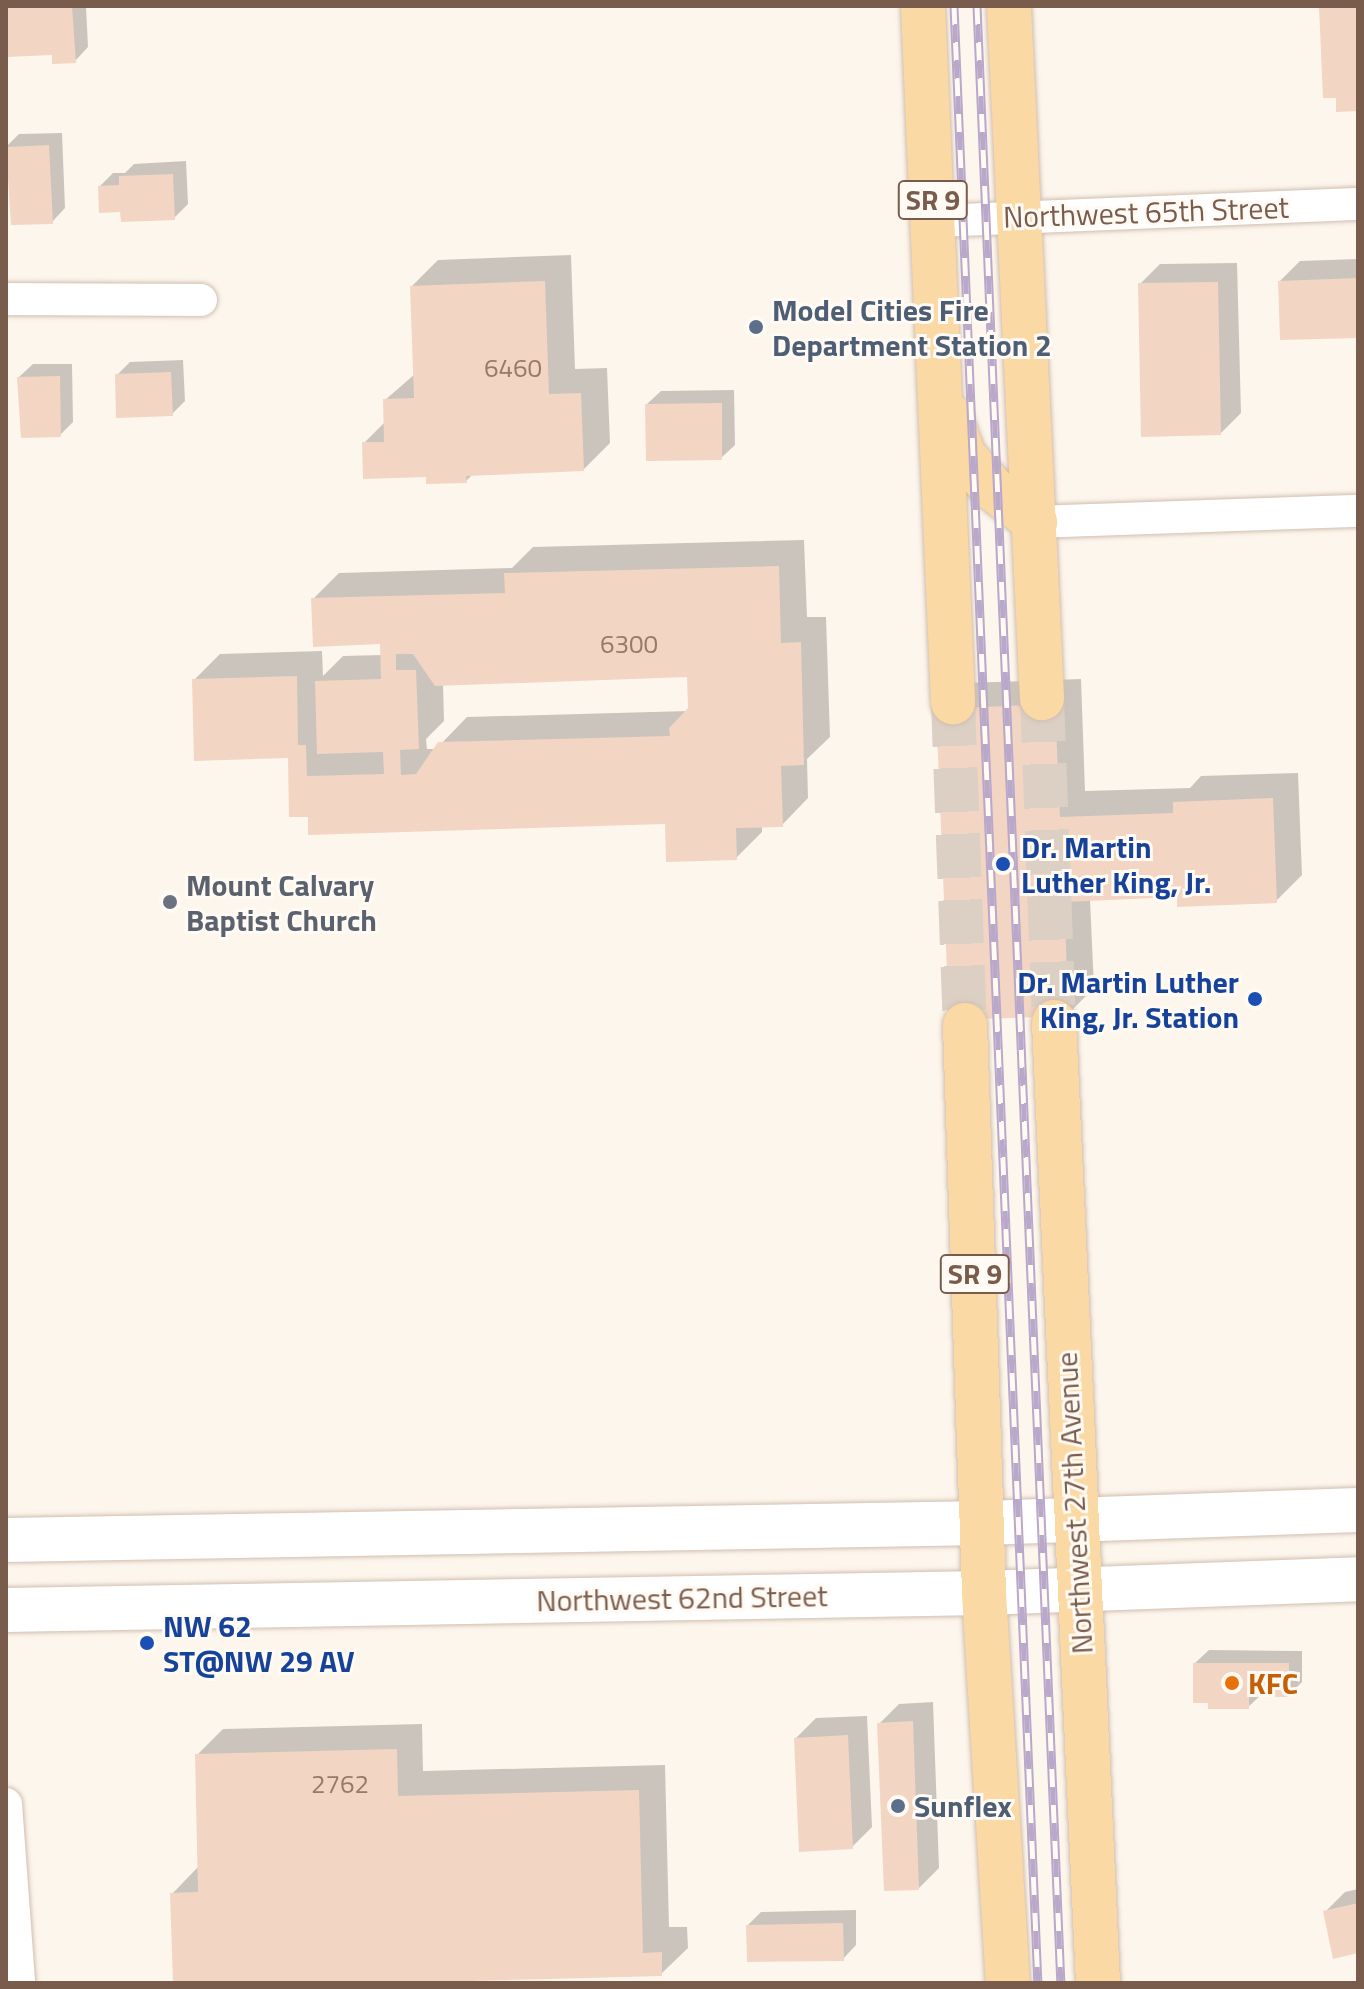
<!DOCTYPE html>
<html>
<head>
<meta charset="utf-8">
<style>
  body { margin:0 }
  #map { position:relative; width:1364px; height:1989px; overflow:hidden; background:#fdf6ec; font-family:"Titillium Web",sans-serif }
  div>[style] { position:absolute }
  [style*='--x'] { left:calc(var(--x)*1px); top:calc(var(--y)*1px); width:calc(var(--w)*1px); rotate:calc(var(--a)*1deg) }
  .shadow>* { inset:0; background:#0003 }
  .building>* { inset:0; background:#f3d5c3 }
  .primary-tunnel>* { height:44px; margin-top:-22px; transform-origin:0; background:repeating-linear-gradient(90deg,#dcd0c4 0 44px,transparent 0 66px) }
  .roads { filter:drop-shadow(0 0 2px #d1beb0) drop-shadow(0 0 2px #d1beb0) }
  .minor>* { height:32px; margin:-16px; padding:0 16px; transform-origin:16px; border-radius:16px; background:#fff }
  .secondary>* { height:44px; margin:-22px; padding:0 22px; transform-origin:22px; border-radius:22px; background:#fff }
  .primary>* { height:44px; margin:-22px; padding:0 22px; transform-origin:22px; border-radius:22px; background:#fbd9a5 }
  .rail>* { height:9px; margin-top:-4.5px; transform-origin:0; background:repeating-linear-gradient(90deg,#fffaf3 0 18px,#b9a8c9 0 36px); box-sizing:border-box; border-block:2px solid #b9a8c9 }
  .dots>* { width:22px; height:22px; translate:-50% -50%; box-sizing:border-box; border:4px solid #fffaf3; border-radius:50% }
  span { translate:-50% -50%; white-space:nowrap; text-align:center; line-height:1.15; -webkit-text-stroke:6px #fffaf3; paint-order:stroke }
  .number-label { font-size:26px; color:#987a6a }
  .number-label span { -webkit-text-stroke-width:0 }
  .shield-label span { padding:2px 6px; background:#fffaf3; border:2px solid; border-radius:6px; -webkit-text-stroke-width:0 }
  .shield-label { font-size:28px; color:#7a5c4d; font-weight:700 }
  .street-label { font-size:30px; color:#7a5c4d }
  .service-label { font-size:30px; color:#4e5e75; font-weight:700 }
  .left { translate:0 -50%; text-align:left }
  .transit-label { font-size:30px; color:#164399; font-weight:700 }
  .right { translate:-100% -50%; text-align:right }
  .worship-label { font-size:30px; color:#5b616d; font-weight:700 }
  .food-label { font-size:30px; color:#c56008; font-weight:700 }
  .frame { position:absolute; inset:0; border:8px solid #7a5c4d; pointer-events:none }
</style>
</head>
<body>
<div id="map">
  <div class="shadow">
    <div style="clip-path:polygon(6px 6px,86px 6px,88px 47px,75px 61px,53px 53px,6px 55px)"></div>
    <div style="clip-path:polygon(62px 133px,65px 208px,52px 222px,6px 147px,19px 134px)"></div>
    <div style="clip-path:polygon(186px 161px,188px 204px,174px 218px,122px 210px,100px 186px,113px 173px,125px 173px,134px 164px)"></div>
    <div style="clip-path:polygon(571px 255px,575px 369px,607px 368px,610px 443px,583px 470px,473px 474px,466px 481px,428px 474px,364px 443px,386px 421px,385px 400px,415px 374px,412px 286px,438px 260px)"></div>
    <div style="clip-path:polygon(1358px 259px,1358px 336px,1280px 281px,1300px 261px)"></div>
    <div style="clip-path:polygon(1237px 263px,1241px 413px,1221px 433px,1140px 284px,1160px 264px)"></div>
    <div style="clip-path:polygon(183px 360px,185px 401px,172px 414px,117px 375px,130px 362px)"></div>
    <div style="clip-path:polygon(33px 364px,72px 364px,73px 422px,60px 435px,19px 377px)"></div>
    <div style="clip-path:polygon(734px 390px,735px 445px,721px 458px,647px 404px,661px 391px)"></div>
    <div style="clip-path:polygon(evenodd,804px 540px,807px 617px,826px 617px,830px 737px,807px 759px,808px 798px,782px 825px,762px 825px,762px 832px,736px 858px,667px 822px,310px 815px,290px 756px,194px 680px,220px 654px,322px 651px,323px 676px,343px 656px,382px 655px,382px 642px,313px 599px,339px 573px,512px 568px,533px 547px,804px 540px,689px 675px,688px 711px,467px 717px,436px 749px,427px 749px,426px 739px,444px 721px,443px 683px,689px 675px)"></div>
    <div style="clip-path:polygon(1081px 679px,1085px 791px,1190px 788px,1201px 776px,1298px 773px,1302px 875px,1276px 901px,1180px 895px,1090px 899px,1094px 988px,1068px 1014px,965px 683px)"></div>
    <div style="clip-path:polygon(1209px 1650px,1302px 1651px,1302px 1682px,1289px 1695px,1261px 1695px,1248px 1707px,1195px 1663px)"></div>
    <div style="clip-path:polygon(933px 1702px,939px 1868px,919px 1888px,879px 1724px,899px 1704px)"></div>
    <div style="clip-path:polygon(867px 1716px,872px 1827px,852px 1847px,796px 1738px,816px 1718px)"></div>
    <div style="clip-path:polygon(422px 1724px,423px 1771px,665px 1765px,669px 1927px,687px 1927px,688px 1948px,661px 1974px,175px 1983px,172px 1894px,198px 1867px,197px 1755px,223px 1729px)"></div>
    <div style="clip-path:polygon(1358px 1889px,1358px 1951px,1325px 1912px,1345px 1892px)"></div>
    <div style="clip-path:polygon(856px 1910px,856px 1945px,843px 1959px,748px 1925px,761px 1912px)"></div>
  </div>
  <div class="building">
    <div style="clip-path:polygon(6px 6px,72px 6px,76px 63px,52px 64px,52px 55px,6px 57px)"></div>
    <div style="clip-path:polygon(1319px 6px,1358px 6px,1358px 111px,1336px 112px,1336px 98px,1323px 98px)"></div>
    <div style="clip-path:polygon(49px 145px,53px 224px,11px 225px,6px 147px)"></div>
    <div style="clip-path:polygon(173px 174px,175px 220px,121px 222px,120px 212px,99px 213px,98px 186px,119px 185px,119px 176px)"></div>
    <div style="clip-path:polygon(1358px 278px,1358px 338px,1280px 340px,1278px 281px)"></div>
    <div style="clip-path:polygon(545px 281px,549px 394px,581px 393px,584px 471px,466px 476px,467px 483px,426px 484px,426px 477px,363px 479px,362px 442px,384px 442px,383px 399px,414px 398px,410px 286px)"></div>
    <div style="clip-path:polygon(1218px 282px,1221px 435px,1141px 437px,1138px 283px)"></div>
    <div style="clip-path:polygon(171px 372px,173px 416px,116px 418px,115px 374px)"></div>
    <div style="clip-path:polygon(60px 376px,61px 437px,21px 438px,17px 377px)"></div>
    <div style="clip-path:polygon(722px 403px,722px 460px,646px 461px,645px 404px)"></div>
    <div style="clip-path:polygon(evenodd,779px 566px,781px 643px,801px 642px,804px 765px,781px 766px,783px 827px,736px 828px,737px 860px,666px 862px,665px 824px,308px 835px,308px 817px,289px 817px,288px 758px,194px 761px,192px 679px,297px 676px,298px 745px,306px 745px,307px 776px,384px 774px,383px 752px,317px 754px,315px 681px,381px 679px,380px 644px,313px 647px,311px 598px,505px 593px,504px 573px,779px 566px,396px 654px,413px 654px,435px 686px,687px 677px,688px 708px,669px 728px,670px 736px,438px 742px,416px 774px,401px 775px,400px 750px,419px 749px,416px 670px,396px 670px,396px 654px)"></div>
    <div style="clip-path:polygon(1055px 704px,1060px 817px,1173px 813px,1173px 802px,1273px 798px,1277px 903px,1177px 907px,1177px 897px,1064px 902px,1069px 1016px,949px 1020px,936px 709px)"></div>
    <div style="clip-path:polygon(1193px 1663px,1289px 1663px,1289px 1697px,1249px 1697px,1249px 1709px,1208px 1709px,1208px 1703px,1193px 1703px)"></div>
    <div style="clip-path:polygon(913px 1721px,919px 1890px,884px 1891px,877px 1723px)"></div>
    <div style="clip-path:polygon(848px 1735px,853px 1849px,799px 1852px,794px 1738px)"></div>
    <div style="clip-path:polygon(397px 1749px,398px 1796px,639px 1790px,643px 1953px,662px 1952px,662px 1976px,396px 1983px,173px 1983px,170px 1893px,198px 1892px,195px 1754px)"></div>
    <div style="clip-path:polygon(1358px 1903px,1358px 1953px,1333px 1959px,1323px 1911px)"></div>
    <div style="clip-path:polygon(843px 1923px,844px 1961px,747px 1962px,746px 1925px)"></div>
  </div>
  <div class="primary-tunnel">
    <div style="--x:1042;--y:698;--w:324;--a:87.9"></div>
    <div style="--x:953;--y:702;--w:323;--a:87.9"></div>
  </div>
  <div class="roads">
    <div class="minor">
      <div style="--x:934;--y:221;--w:424;--a:-2.3"></div>
      <div style="--x:6;--y:299;--w:195;--a:0.3"></div>
      <div style="--x:1035;--y:522;--w:323;--a:-2"></div>
      <div style="--x:6;--y:1804;--w:179;--a:85.8"></div>
    </div>
    <div class="secondary">
      <div style="--x:6;--y:1540;--w:978;--a:-1"></div>
      <div style="--x:984;--y:1523;--w:374;--a:-2"></div>
      <div style="--x:6;--y:1610;--w:978;--a:-1"></div>
      <div style="--x:984;--y:1593;--w:374;--a:-2.1"></div>
    </div>
    <div class="primary">
      <div style="--x:923;--y:6;--w:697;--a:87.53"></div>
      <div style="--x:1009;--y:6;--w:693;--a:87.27"></div>
      <div style="--x:949;--y:415;--w:44;--a:69.9"></div>
      <div style="--x:964;--y:456;--w:43;--a:48.8"></div>
      <div style="--x:992;--y:488;--w:55;--a:38.3"></div>
      <div style="--x:1054;--y:1022;--w:962;--a:87.38"></div>
      <div style="--x:965;--y:1025;--w:568;--a:88.08"></div>
      <div style="--x:984;--y:1593;--w:391;--a:86.5"></div>
    </div>
  </div>
  <div class="rail">
    <div style="--x:954;--y:6;--w:1979;--a:87.57"></div>
    <div style="--x:977;--y:6;--w:1979;--a:87.57"></div>
  </div>
  <div class="dots">
    <div style="left:756px;top:327px;background:#5c6f8a"></div>
    <div style="left:1003px;top:864px;background:#1a4fb4"></div>
    <div style="left:170px;top:902px;background:#6b7280"></div>
    <div style="left:1255px;top:999px;background:#1a4fb4"></div>
    <div style="left:147px;top:1643px;background:#1a4fb4"></div>
    <div style="left:1232px;top:1683px;background:#e8710a"></div>
    <div style="left:898px;top:1806px;background:#5c6f8a"></div>
  </div>
  <div class="number-label">
    <span style="left:513px;top:368px">6460</span>
    <span style="left:629px;top:644px">6300</span>
    <span style="left:340px;top:1784px">2762</span>
  </div>
  <div class="shield-label">
    <span style="left:933px;top:200px">SR 9</span>
    <span style="left:975px;top:1274px">SR 9</span>
  </div>
  <div class="street-label">
    <span style="left:1146px;top:212px;rotate:-2deg">Northwest 65th Street</span>
    <span style="left:1074px;top:1503px;rotate:-93deg">Northwest 27th Avenue</span>
    <span style="left:682px;top:1598px;rotate:-1deg">Northwest 62nd Street</span>
  </div>
  <div class="service-label">
    <span class="left" style="left:772px;top:327px">Model Cities Fire<br>Department Station 2</span>
    <span class="left" style="left:914px;top:1806px">Sunflex</span>
  </div>
  <div class="transit-label">
    <span class="left" style="left:1021px;top:864px">Dr. Martin<br>Luther King, Jr.</span>
    <span class="right" style="left:1239px;top:999px">Dr. Martin Luther<br>King, Jr. Station</span>
    <span class="left" style="left:163px;top:1643px">NW 62<br>ST@NW 29 AV</span>
  </div>
  <div class="worship-label">
    <span class="left" style="left:186px;top:902px">Mount Calvary<br>Baptist Church</span>
  </div>
  <div class="food-label">
    <span class="left" style="left:1248px;top:1683px">KFC</span>
  </div>
  <div class="frame"></div>
</div>
</body>
</html>
